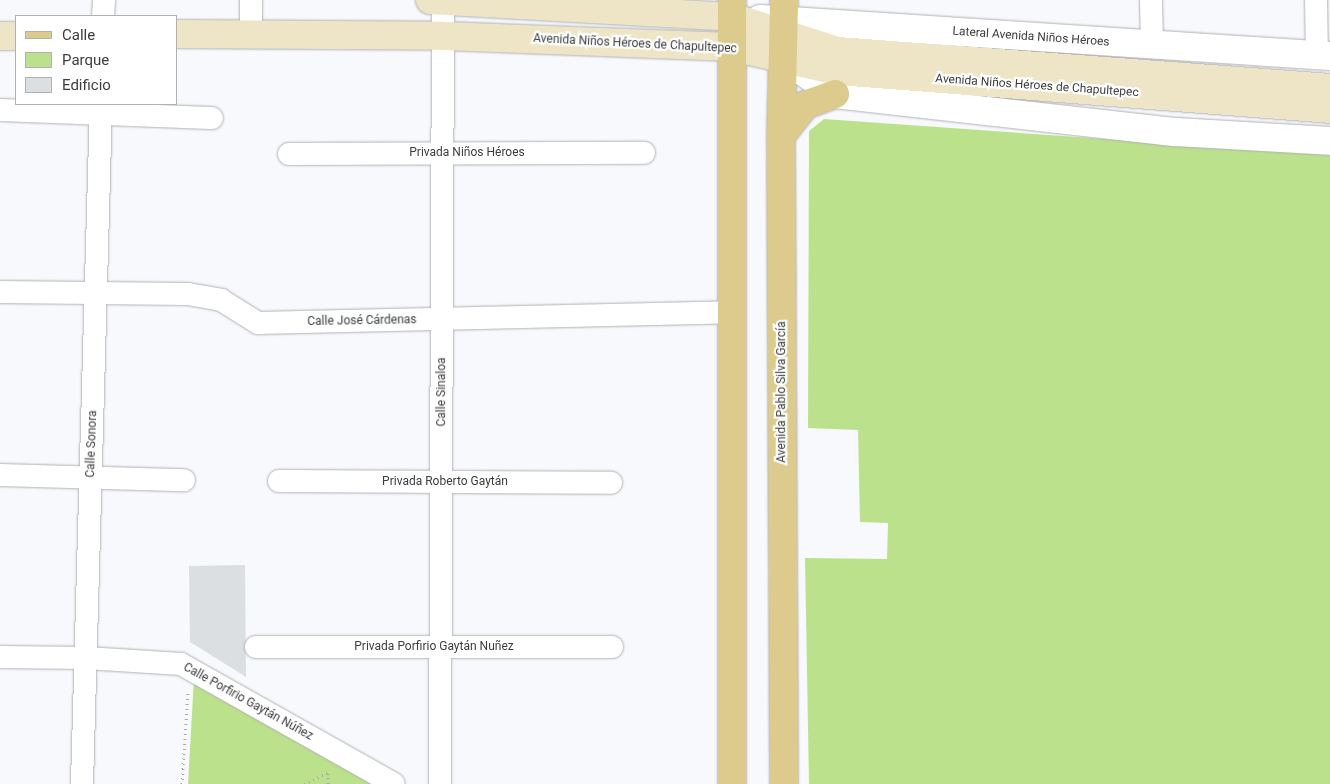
<!DOCTYPE html>
<html>
<head>
<meta charset="utf-8">
<style>
  body { margin:0 }
  #map { position:relative; width:1330px; height:784px; overflow:hidden; background:#f7f9fd; font-family:Roboto,sans-serif }
  div>[style] { position:absolute }
  [style*='--x'] { left:calc(var(--x)*1px); top:calc(var(--y)*1px); width:calc(var(--w)*1px); rotate:calc(var(--a)*1deg) }
  .green>* { inset:0; background:#bce18c }
  .building>* { inset:0; background:#dcdfe2 }
  .path>* { height:3px; margin-top:-1.5px; transform-origin:0; background:repeating-linear-gradient(90deg,#a7a8ab 0 1px,transparent 0 5px) }
  .roads { filter:drop-shadow(0 0 1px #b0b2b5) drop-shadow(0 0 1px #b0b2b5) }
  .minor>* { height:22px; margin:-11px; padding:0 11px; transform-origin:11px; border-radius:11px; background:#fff }
  .tertiary>* { height:28px; margin:-14px; padding:0 14px; transform-origin:14px; border-radius:14px; background:#fff }
  .secondary>* { height:28px; margin:-14px; padding:0 14px; transform-origin:14px; border-radius:14px; background:#ede5c6 }
  .primary>* { height:28px; margin:-14px; padding:0 14px; transform-origin:14px; border-radius:14px; background:#dccb8c }
  span { translate:-50% -50%; white-space:nowrap; text-align:center; line-height:1.15; -webkit-text-stroke:4.5px #fff; paint-order:stroke }
  .street-label { font-size:12px; color:#3c3d3e }
  .legend { position:absolute; left:15px; top:15px; width:162px; height:90px; box-sizing:border-box; background:#fff; border:1px solid #b1b1b2; margin:0; padding:6px 9px; list-style:none; font-size:15px; color:#3c3d3e }
  .legend li { display:flex; align-items:center; gap:10px; height:25px }
  .legend b { width:25px; border:1px solid #b1b1b2 }
</style>
</head>
<body>
<div id="map">
  <div class="green">
    <div style="clip-path:polygon(824px 119px,1330px 155px,1330px 784px,809px 784px,805px 558px,887px 559px,888px 523px,860px 522px,858px 430px,808px 428px,809px 131px)"></div>
    <div style="clip-path:polygon(194px 678px,382px 784px,188px 784px)"></div>
  </div>
  <div class="building">
    <div style="clip-path:polygon(245px 565px,246px 677px,190px 642px,189px 566px)"></div>
  </div>
  <div class="path">
    <div style="--x:182;--y:784;--w:92;--a:-86.3"></div>
    <div style="--x:304;--y:784;--w:26;--a:-25"></div>
    <div style="--x:328;--y:784;--w:14;--a:-90"></div>
  </div>
  <div class="roads">
    <div class="minor">
      <div style="--x:1151;--y:0;--w:45;--a:88.7"></div>
      <div style="--x:1316;--y:0;--w:55;--a:89"></div>
      <div style="--x:103;--y:16;--w:16;--a:-86"></div>
      <div style="--x:251;--y:32;--w:32;--a:-90"></div>
      <div style="--x:0;--y:110;--w:212;--a:2.2"></div>
      <div style="--x:289;--y:154;--w:355;--a:-0.2"></div>
      <div style="--x:0;--y:292;--w:188;--a:0.6"></div>
      <div style="--x:188;--y:294;--w:34;--a:10"></div>
      <div style="--x:221;--y:300;--w:44;--a:31.9"></div>
      <div style="--x:258;--y:323;--w:474;--a:-1.3"></div>
      <div style="--x:0;--y:475;--w:184;--a:1.6"></div>
      <div style="--x:279;--y:481;--w:332;--a:0.3"></div>
      <div style="--x:256;--y:647;--w:356;--a:0"></div>
      <div style="--x:0;--y:657;--w:86;--a:0.7"></div>
      <div style="--x:86;--y:658;--w:95;--a:3.6"></div>
      <div style="--x:181;--y:664;--w:244;--a:29.4"></div>
      <div style="--x:82;--y:784;--w:680;--a:-88.4"></div>
      <div style="--x:440;--y:784;--w:783;--a:-89.78"></div>
    </div>
    <div class="tertiary">
      <div style="--x:760;--y:19;--w:571;--a:3.71"></div>
      <div style="--x:785;--y:59;--w:61;--a:35"></div>
      <div style="--x:835;--y:94;--w:343;--a:6.4"></div>
      <div style="--x:1176;--y:132;--w:154;--a:3.3"></div>
    </div>
    <div class="secondary">
      <div style="--x:430;--y:0;--w:302;--a:3.2"></div>
      <div style="--x:732;--y:17;--w:111;--a:17.8"></div>
      <div style="--x:838;--y:51;--w:493;--a:4.3"></div>
      <div style="--x:176;--y:34;--w:267;--a:0.4"></div>
      <div style="--x:443;--y:36;--w:289;--a:2.2"></div>
      <div style="--x:732;--y:47;--w:109;--a:12.8"></div>
      <div style="--x:838;--y:71;--w:493;--a:4.4"></div>
      <div style="--x:0;--y:36;--w:16;--a:0"></div>
    </div>
    <div class="primary">
      <div style="--x:732;--y:0;--w:784;--a:90"></div>
      <div style="--x:781;--y:136;--w:39;--a:-52"></div>
      <div style="--x:805;--y:105;--w:32;--a:-20"></div>
      <div style="--x:784;--y:784;--w:648;--a:-90.27"></div>
      <div style="--x:781;--y:136;--w:136;--a:-88.7"></div>
    </div>
  </div>
  <div class="street-label">
    <span style="left:1031px;top:37px;rotate:4deg">Lateral Avenida Niños Héroes</span>
    <span style="left:635px;top:44px;rotate:3deg">Avenida Niños Héroes de Chapultepec</span>
    <span style="left:1037px;top:86px;rotate:4deg">Avenida Niños Héroes de Chapultepec</span>
    <span style="left:467px;top:153px">Privada Niños Héroes</span>
    <span style="left:362px;top:321px;rotate:-1deg">Calle José Cárdenas</span>
    <span style="left:442px;top:392px;rotate:-90deg">Calle Sinaloa</span>
    <span style="left:782px;top:392px;rotate:-90deg">Avenida Pablo Silva García</span>
    <span style="left:92px;top:444px;rotate:-88deg">Calle Sonora</span>
    <span style="left:445px;top:482px">Privada Roberto Gaytán</span>
    <span style="left:434px;top:647px">Privada Porfirio Gaytán Nuñez</span>
    <span style="left:248px;top:702px;rotate:29deg">Calle Porfirio Gaytán Núñez</span>
  </div>
  <ul class="legend">
  <li><b style="height:6px;background:#dccb8c"></b>Calle</li>
  <li><b style="height:14px;background:#bce18c"></b>Parque</li>
  <li><b style="height:14px;background:#dcdfe2"></b>Edificio</li>
  </ul>
</div>
</body>
</html>
